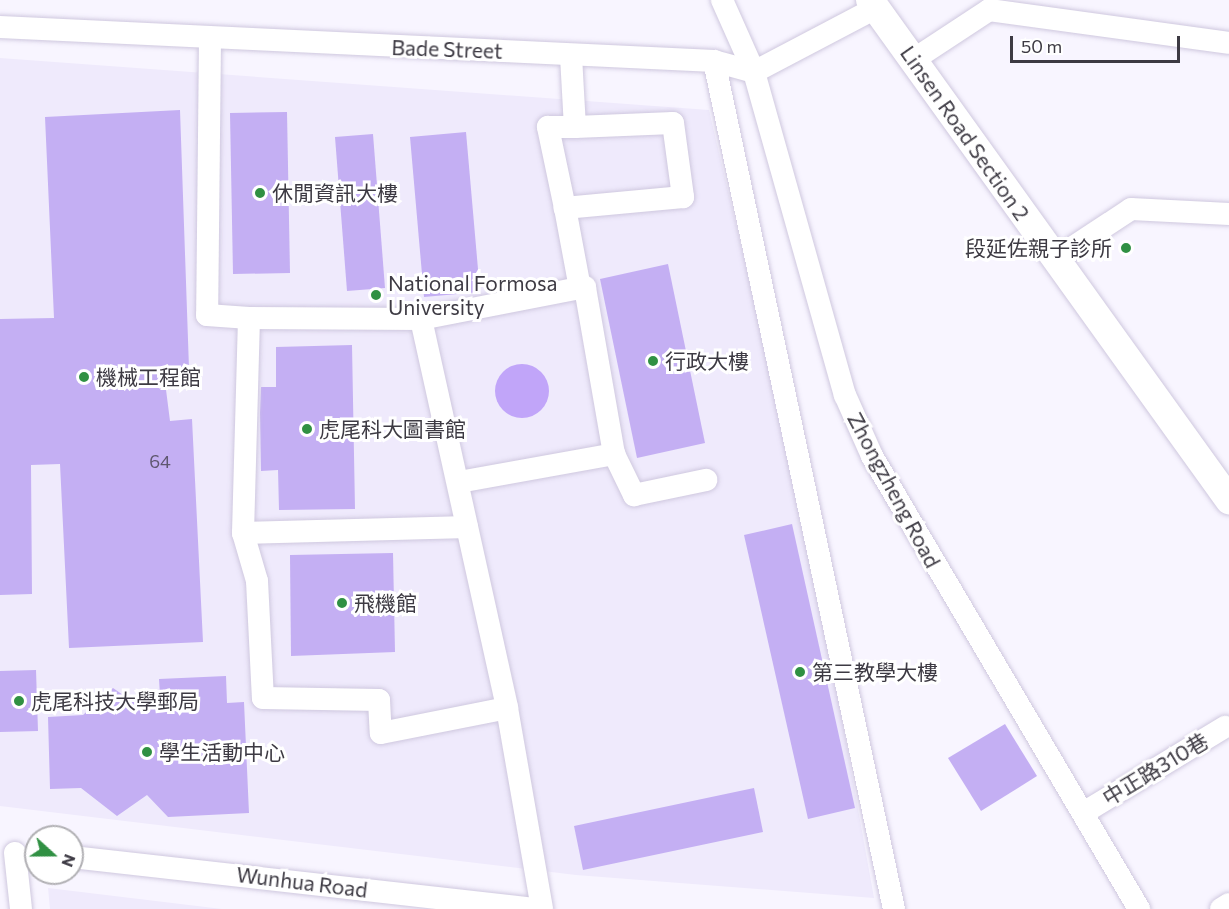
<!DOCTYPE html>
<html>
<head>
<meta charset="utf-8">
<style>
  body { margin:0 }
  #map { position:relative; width:1229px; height:909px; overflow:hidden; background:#f8f5ff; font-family:Commissioner,"Noto Sans TC",sans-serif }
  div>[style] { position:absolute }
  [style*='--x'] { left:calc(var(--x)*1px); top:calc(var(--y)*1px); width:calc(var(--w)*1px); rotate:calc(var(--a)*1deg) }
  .built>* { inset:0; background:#efeafc }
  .water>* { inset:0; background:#c1a5f9 }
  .round { border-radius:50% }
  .building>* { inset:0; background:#c4aff3 }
  .roads { filter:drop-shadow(0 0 2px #cfc8df) drop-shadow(0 0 2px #cfc8df) }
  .minor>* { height:22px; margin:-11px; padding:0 11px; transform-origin:11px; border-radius:11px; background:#fff }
  .major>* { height:28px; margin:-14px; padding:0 14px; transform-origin:14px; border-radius:14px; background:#fff }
  .dots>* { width:16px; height:16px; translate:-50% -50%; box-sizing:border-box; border:3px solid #fff; border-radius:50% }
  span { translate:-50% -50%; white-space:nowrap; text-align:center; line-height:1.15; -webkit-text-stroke:6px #fff; paint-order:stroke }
  .number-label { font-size:18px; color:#5f576f }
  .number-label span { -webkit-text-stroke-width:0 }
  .street-label { font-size:21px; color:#3d3a43 }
  .poi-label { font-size:21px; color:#3d3a43 }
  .left { translate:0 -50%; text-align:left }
  .right { translate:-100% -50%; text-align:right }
  .north { position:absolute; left:24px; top:825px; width:60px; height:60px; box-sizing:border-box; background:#fff; border:2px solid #b1b0b4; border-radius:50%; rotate:111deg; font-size:16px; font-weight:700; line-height:24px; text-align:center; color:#3d3a43 }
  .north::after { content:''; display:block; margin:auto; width:21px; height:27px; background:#309043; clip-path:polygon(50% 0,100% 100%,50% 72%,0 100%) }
  .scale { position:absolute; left:1010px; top:36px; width:170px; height:27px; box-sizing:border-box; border:3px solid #3d3a43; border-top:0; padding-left:8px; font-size:18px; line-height:21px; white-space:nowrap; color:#3d3a43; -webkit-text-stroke:4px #fff; paint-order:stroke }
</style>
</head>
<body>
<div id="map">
  <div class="built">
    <div style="clip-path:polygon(0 58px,709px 110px,809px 536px,874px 898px,576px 875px,0 806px)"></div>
    <div style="clip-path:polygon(48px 888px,222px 909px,50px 909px)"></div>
  </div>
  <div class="water">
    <div class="round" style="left:495px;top:364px;width:54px;height:54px"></div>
  </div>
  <div class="building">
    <div style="clip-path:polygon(180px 110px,189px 368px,164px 374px,170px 421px,192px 419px,203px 642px,69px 648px,60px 464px,31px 465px,32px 594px,0 595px,0 319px,54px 318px,45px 117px)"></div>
    <div style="clip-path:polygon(287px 112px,290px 273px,233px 274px,230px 113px)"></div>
    <div style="clip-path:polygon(466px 132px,480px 292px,424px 297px,410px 137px)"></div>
    <div style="clip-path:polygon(373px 134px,385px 288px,347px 291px,335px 137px)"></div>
    <div style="clip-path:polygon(668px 264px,705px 443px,637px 458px,600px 279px)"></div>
    <div style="clip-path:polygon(352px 345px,355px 509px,279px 510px,278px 470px,261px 471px,260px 413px,261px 387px,276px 387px,276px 347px)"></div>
    <div style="clip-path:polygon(792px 524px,855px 808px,808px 819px,744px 535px)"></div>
    <div style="clip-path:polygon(393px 553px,395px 652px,291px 656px,290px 555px)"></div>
    <div style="clip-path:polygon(36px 670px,38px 731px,0 732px,0 671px)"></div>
    <div style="clip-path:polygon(226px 676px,227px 703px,244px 702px,249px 813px,168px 817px,147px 795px,117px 816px,81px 788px,50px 789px,48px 717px,83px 715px,113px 688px,126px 697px,160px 695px,159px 679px)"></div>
    <div style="clip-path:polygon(1005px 724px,1037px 776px,981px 811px,948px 758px)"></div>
    <div style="clip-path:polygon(754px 788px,763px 832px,583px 870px,574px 826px)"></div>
  </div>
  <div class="roads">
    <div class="minor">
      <div style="--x:722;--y:0;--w:79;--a:66"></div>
      <div style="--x:754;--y:72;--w:336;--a:74.3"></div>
      <div style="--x:845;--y:395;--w:67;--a:66.1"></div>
      <div style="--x:872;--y:456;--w:526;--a:59.48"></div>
      <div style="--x:0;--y:27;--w:715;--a:2.73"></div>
      <div style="--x:714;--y:61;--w:41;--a:15.4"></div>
      <div style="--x:754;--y:72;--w:138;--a:-27.7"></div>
      <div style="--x:210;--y:40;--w:275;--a:90.6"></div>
      <div style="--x:207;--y:315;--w:42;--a:4.1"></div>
      <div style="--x:571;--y:56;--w:71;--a:86.8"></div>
      <div style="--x:575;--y:127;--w:98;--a:-2.3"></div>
      <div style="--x:673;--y:123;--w:75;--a:82.3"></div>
      <div style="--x:683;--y:197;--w:119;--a:174.7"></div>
      <div style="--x:565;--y:208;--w:81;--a:79.4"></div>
      <div style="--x:913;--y:60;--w:91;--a:-33.3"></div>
      <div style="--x:989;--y:10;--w:242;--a:7.8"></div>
      <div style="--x:714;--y:61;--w:867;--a:78.02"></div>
      <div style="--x:565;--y:208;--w:83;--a:-101.9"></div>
      <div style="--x:548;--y:127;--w:27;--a:0"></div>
      <div style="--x:1055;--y:259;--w:91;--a:-33.3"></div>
      <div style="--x:1131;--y:209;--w:98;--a:2.9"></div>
      <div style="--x:421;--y:319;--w:172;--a:-179.7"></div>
      <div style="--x:249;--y:318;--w:215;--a:91.6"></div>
      <div style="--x:243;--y:533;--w:50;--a:73.7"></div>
      <div style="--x:257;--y:581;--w:117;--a:87.1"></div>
      <div style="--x:263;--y:698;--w:116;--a:1"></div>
      <div style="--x:379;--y:700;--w:33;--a:87"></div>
      <div style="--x:381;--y:733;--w:128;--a:-11.2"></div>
      <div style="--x:614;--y:454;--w:46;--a:64"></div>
      <div style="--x:634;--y:495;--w:74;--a:-11.8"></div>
      <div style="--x:459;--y:482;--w:158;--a:-10.2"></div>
      <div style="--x:614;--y:454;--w:169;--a:-99.9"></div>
      <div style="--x:585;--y:287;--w:167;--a:169"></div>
      <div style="--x:421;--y:319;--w:398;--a:77.5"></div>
      <div style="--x:507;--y:708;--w:204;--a:80.1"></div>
      <div style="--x:243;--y:533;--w:224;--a:-1.5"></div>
      <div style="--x:1085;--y:812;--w:164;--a:-31.3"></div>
      <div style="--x:15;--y:853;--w:56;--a:83.9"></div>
      <div style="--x:72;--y:857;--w:463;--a:6.4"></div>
      <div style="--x:1221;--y:909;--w:9;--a:-32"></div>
    </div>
    <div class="major">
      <div style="--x:870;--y:0;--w:616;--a:54.32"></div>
    </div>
  </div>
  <div class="dots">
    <div style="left:260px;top:193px;background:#309043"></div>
    <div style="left:1126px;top:248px;background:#309043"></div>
    <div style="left:376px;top:295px;background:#309043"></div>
    <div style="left:653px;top:361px;background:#309043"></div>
    <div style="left:84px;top:377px;background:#309043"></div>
    <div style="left:307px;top:429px;background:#309043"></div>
    <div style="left:342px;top:603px;background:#309043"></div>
    <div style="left:800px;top:672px;background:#309043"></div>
    <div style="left:19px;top:701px;background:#309043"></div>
    <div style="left:147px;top:752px;background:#309043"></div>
  </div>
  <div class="number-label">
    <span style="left:160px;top:461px">64</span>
  </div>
  <div class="street-label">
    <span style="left:447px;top:49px;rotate:2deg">Bade Street</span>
    <span style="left:965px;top:133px;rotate:55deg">Linsen Road Section 2</span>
    <span style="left:894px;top:490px;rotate:62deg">Zhongzheng Road</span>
    <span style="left:1155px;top:769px;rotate:-31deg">中正路310巷</span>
    <span style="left:302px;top:882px;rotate:7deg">Wunhua Road</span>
  </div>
  <div class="poi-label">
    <span class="left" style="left:272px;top:193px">休閒資訊大樓</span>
    <span class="right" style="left:1112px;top:248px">段延佐親子診所</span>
    <span class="left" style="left:388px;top:295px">National Formosa<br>University</span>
    <span class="left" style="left:665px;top:361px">行政大樓</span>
    <span class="left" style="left:96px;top:377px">機械工程館</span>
    <span class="left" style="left:319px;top:429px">虎尾科大圖書館</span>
    <span class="left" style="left:354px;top:603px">飛機館</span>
    <span class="left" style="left:812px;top:672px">第三教學大樓</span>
    <span class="left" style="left:31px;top:701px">虎尾科技大學郵局</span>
    <span class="left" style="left:159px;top:752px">學生活動中心</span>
  </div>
  <div class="north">N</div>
  <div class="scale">50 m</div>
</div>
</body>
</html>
